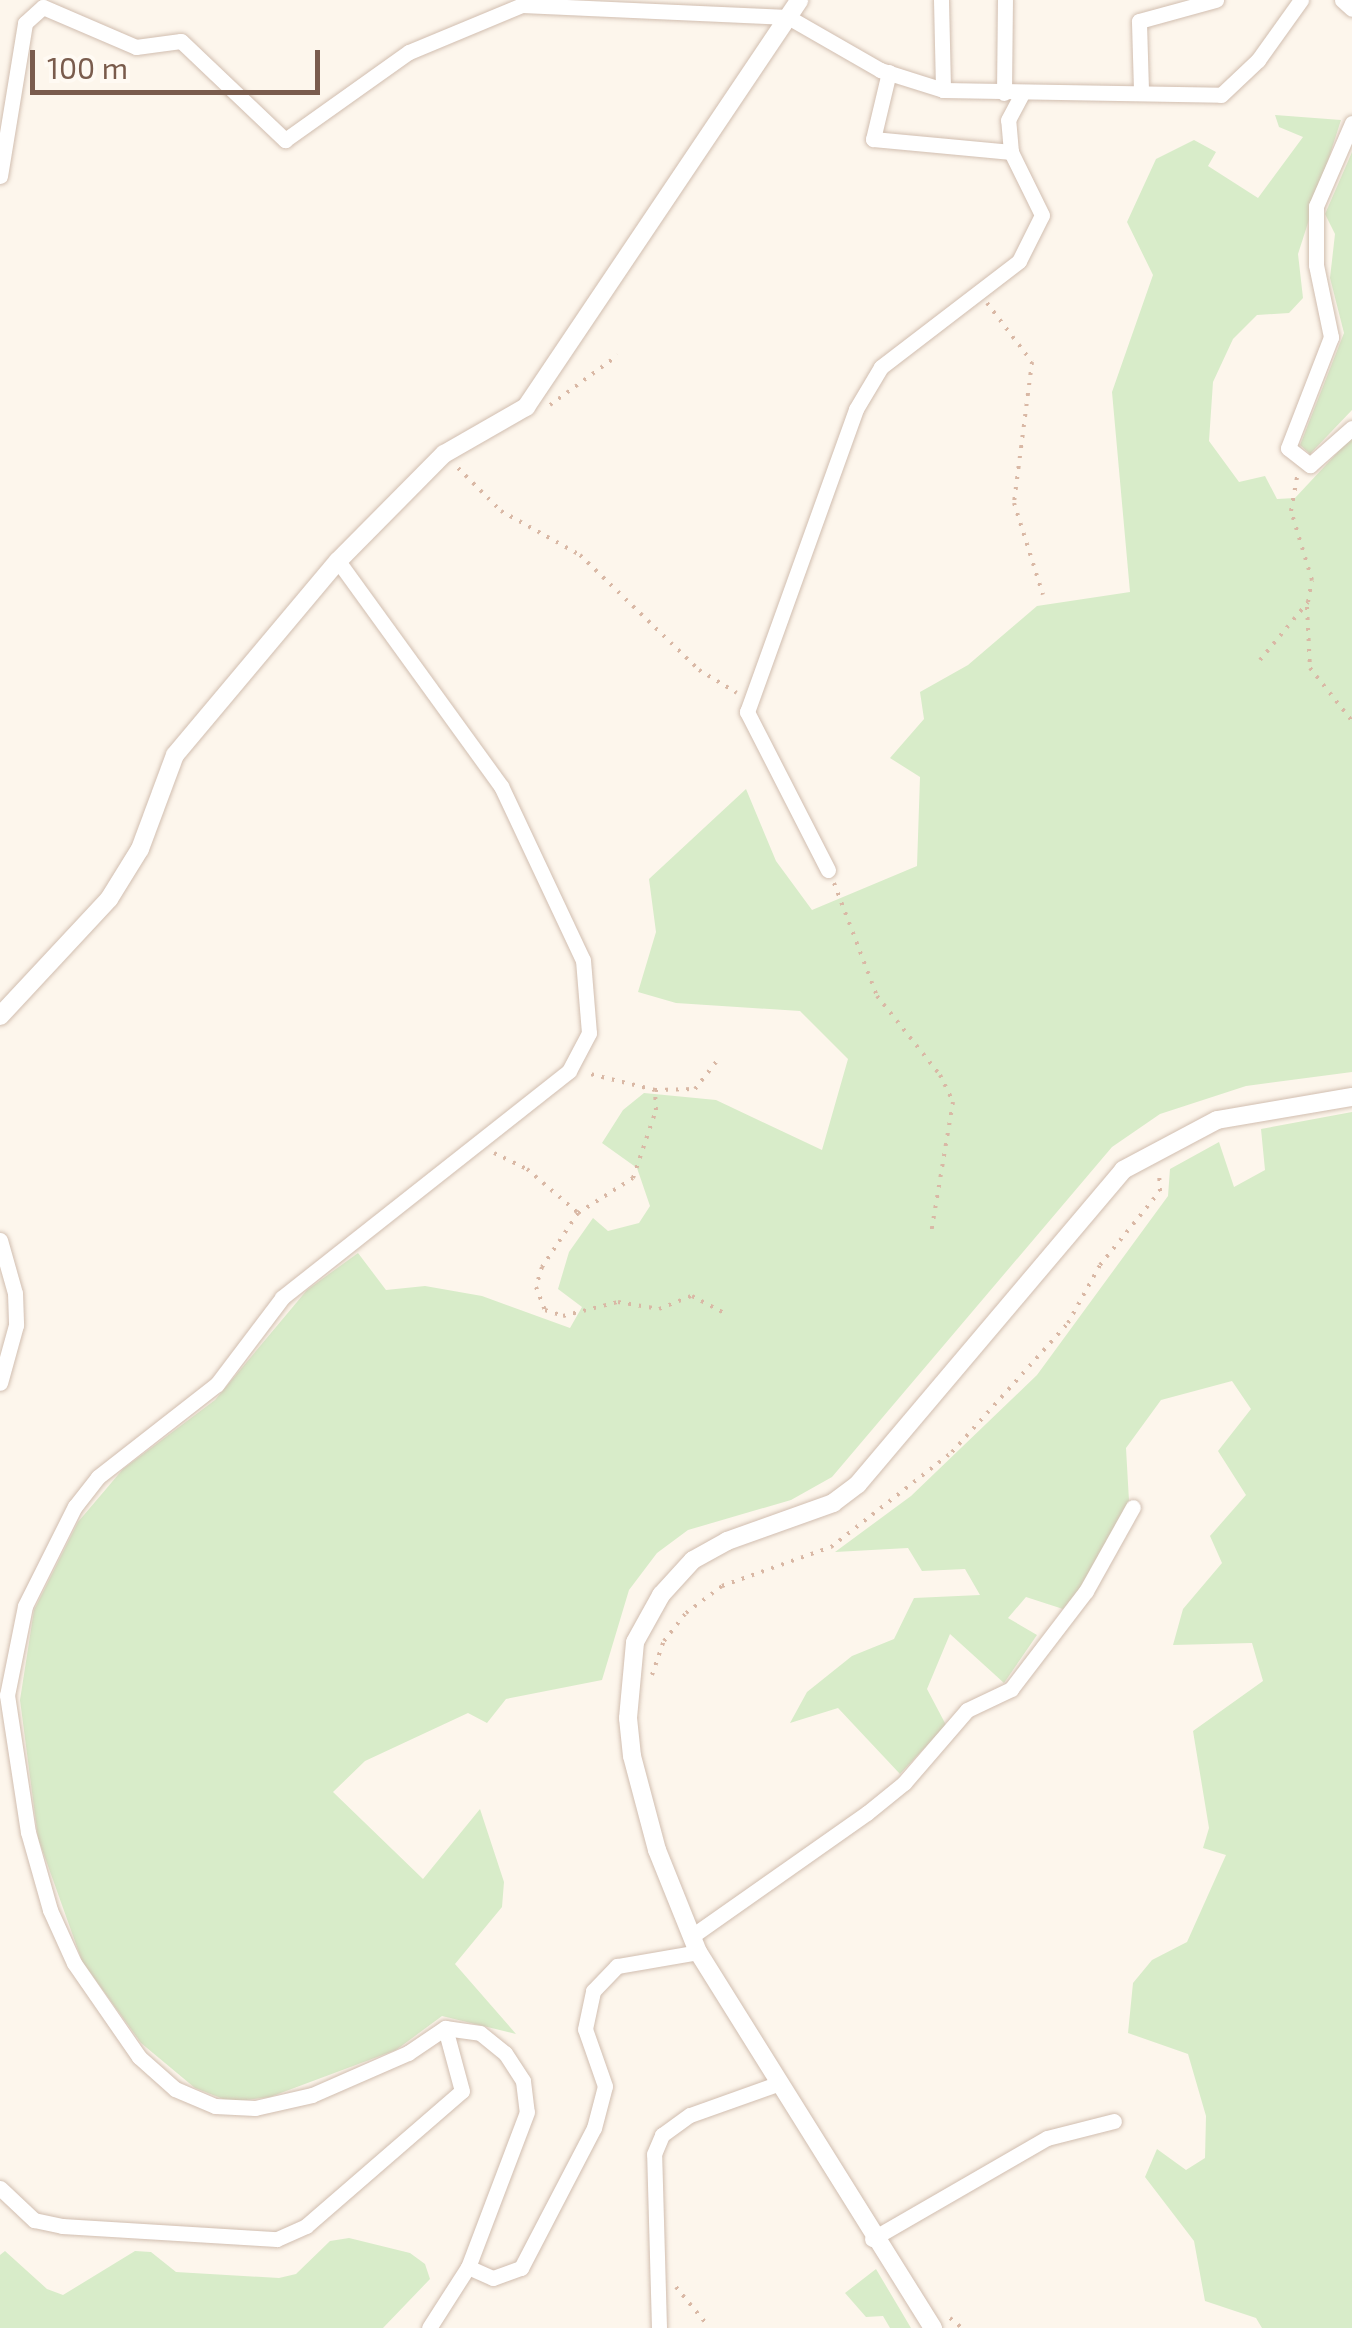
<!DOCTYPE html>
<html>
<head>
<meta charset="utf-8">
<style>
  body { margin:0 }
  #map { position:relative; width:1352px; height:2328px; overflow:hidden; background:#fdf6ec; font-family:"Exo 2",sans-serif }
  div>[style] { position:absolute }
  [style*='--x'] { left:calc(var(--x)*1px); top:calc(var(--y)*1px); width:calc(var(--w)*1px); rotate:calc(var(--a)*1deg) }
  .green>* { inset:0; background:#d8ecc9 }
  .path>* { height:4px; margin-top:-2px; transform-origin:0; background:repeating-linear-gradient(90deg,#d9b8a5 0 2.5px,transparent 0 10.5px) }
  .roads { filter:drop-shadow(0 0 2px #d1beb0) drop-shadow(0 0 2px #d1beb0) }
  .minor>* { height:15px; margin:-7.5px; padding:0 7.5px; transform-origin:7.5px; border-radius:7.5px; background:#fff }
  .tertiary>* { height:18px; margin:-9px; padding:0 9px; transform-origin:9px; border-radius:9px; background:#fff }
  span { translate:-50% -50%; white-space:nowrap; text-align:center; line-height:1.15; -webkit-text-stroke:9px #fffaf3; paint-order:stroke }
  .scale { position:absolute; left:30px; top:50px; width:290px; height:45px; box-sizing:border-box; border:5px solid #7a5c4d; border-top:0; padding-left:12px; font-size:30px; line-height:35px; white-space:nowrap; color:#7a5c4d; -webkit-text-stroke:8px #fffaf3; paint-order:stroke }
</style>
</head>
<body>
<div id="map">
  <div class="green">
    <div style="clip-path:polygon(1275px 115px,1341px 120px,1298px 254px,1303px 298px,1289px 313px,1257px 315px,1233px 339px,1213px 382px,1209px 441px,1239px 482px,1265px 476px,1277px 499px,1295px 498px,1352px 437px,1352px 1072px,1246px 1086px,1160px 1114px,1112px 1147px,832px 1477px,791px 1500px,688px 1530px,657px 1553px,629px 1590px,602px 1680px,506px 1699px,487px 1723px,468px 1713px,365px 1761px,333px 1792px,423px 1879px,480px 1809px,504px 1882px,502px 1907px,455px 1964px,516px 2034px,442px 2016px,396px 2050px,270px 2097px,231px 2102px,195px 2088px,141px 2043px,82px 1961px,38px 1838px,20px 1700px,34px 1610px,78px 1522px,123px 1469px,215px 1400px,307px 1290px,358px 1253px,386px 1290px,425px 1286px,482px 1296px,570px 1328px,582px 1307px,558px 1289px,569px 1252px,593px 1218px,608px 1231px,639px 1223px,650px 1206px,637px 1168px,602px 1143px,623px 1110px,644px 1093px,716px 1100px,822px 1150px,848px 1059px,800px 1011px,676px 1003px,638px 992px,656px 932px,649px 879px,746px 789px,776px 861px,812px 910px,917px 866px,920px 777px,890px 758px,924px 719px,920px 692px,968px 665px,1037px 606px,1130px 592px,1112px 392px,1153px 275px,1127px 222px,1156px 159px,1194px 140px,1216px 152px,1208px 166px,1258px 198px,1303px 137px,1279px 127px)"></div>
    <div style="clip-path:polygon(1352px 152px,1352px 410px,1310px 454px,1300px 445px,1344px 333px,1330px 278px,1335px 234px,1325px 214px)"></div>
    <div style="clip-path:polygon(1352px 1112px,1352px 2328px,1262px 2328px,1256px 2318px,1205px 2301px,1194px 2241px,1145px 2177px,1157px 2149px,1186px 2170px,1205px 2158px,1206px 2116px,1188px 2054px,1128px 2033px,1133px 1983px,1152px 1960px,1187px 1942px,1226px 1855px,1203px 1848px,1209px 1828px,1193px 1731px,1263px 1681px,1252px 1643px,1173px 1645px,1183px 1609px,1222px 1563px,1210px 1536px,1246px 1495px,1218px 1451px,1251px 1409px,1232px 1381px,1161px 1400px,1126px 1448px,1129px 1501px,1082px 1586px,1063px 1609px,1026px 1597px,1008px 1618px,1037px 1635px,1004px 1683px,950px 1634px,927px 1689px,946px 1725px,900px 1774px,838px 1708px,790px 1723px,807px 1692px,852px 1656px,894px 1639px,914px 1598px,980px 1595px,965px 1569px,922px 1571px,908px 1548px,835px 1552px,911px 1496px,1037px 1375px,1168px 1196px,1170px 1169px,1219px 1142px,1234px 1187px,1265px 1170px,1261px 1129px)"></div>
    <div style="clip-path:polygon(349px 2238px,410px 2253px,425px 2264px,430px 2279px,383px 2328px,0 2328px,0 2255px,5px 2251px,47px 2289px,63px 2295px,135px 2251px,151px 2252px,176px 2272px,279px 2278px,296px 2274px,330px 2241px)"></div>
    <div style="clip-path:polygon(876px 2269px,911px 2328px,890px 2328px,883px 2316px,866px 2317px,845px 2293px)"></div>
  </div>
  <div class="path">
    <div style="--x:987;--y:303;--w:74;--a:52.7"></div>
    <div style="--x:1032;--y:362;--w:142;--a:97.3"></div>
    <div style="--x:1014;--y:503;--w:96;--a:72.5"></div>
    <div style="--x:550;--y:405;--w:84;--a:-36.3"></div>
    <div style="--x:458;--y:468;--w:61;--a:45"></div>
    <div style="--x:501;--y:511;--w:90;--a:29.1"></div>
    <div style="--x:580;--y:555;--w:165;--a:44"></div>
    <div style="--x:699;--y:670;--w:44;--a:31.2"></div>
    <div style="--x:1307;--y:607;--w:61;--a:87.2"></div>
    <div style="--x:1310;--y:668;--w:68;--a:51.6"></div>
    <div style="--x:1260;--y:660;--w:75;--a:-50.4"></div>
    <div style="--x:1308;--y:602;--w:22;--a:-80"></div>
    <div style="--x:1312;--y:580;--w:72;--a:-106.9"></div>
    <div style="--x:1291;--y:511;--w:36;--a:-80"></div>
    <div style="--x:834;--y:883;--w:121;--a:69.2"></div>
    <div style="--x:877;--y:996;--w:101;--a:51.4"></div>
    <div style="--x:940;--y:1075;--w:30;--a:64"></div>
    <div style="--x:953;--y:1102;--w:134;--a:99.5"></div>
    <div style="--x:655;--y:1090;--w:40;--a:-1.4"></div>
    <div style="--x:695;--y:1089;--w:37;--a:-52"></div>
    <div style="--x:494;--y:1153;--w:37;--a:26"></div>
    <div style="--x:527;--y:1169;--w:67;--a:40.8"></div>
    <div style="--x:578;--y:1213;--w:65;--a:-32.5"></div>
    <div style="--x:633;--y:1178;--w:72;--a:-71.3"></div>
    <div style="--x:656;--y:1110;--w:20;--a:-93"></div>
    <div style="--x:655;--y:1090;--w:71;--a:-166.2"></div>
    <div style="--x:578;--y:1213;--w:65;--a:123.7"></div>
    <div style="--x:542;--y:1267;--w:21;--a:107"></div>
    <div style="--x:536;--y:1287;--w:25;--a:69"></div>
    <div style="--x:545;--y:1310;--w:19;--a:18"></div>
    <div style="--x:563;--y:1316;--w:57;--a:-14.3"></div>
    <div style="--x:618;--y:1302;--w:42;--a:9.7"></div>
    <div style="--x:659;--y:1309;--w:35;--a:-22"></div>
    <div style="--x:692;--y:1296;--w:38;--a:28"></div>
    <div style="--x:652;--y:1675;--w:36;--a:-71"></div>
    <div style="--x:664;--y:1641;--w:36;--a:-52"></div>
    <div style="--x:686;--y:1613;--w:45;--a:-36.9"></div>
    <div style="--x:722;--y:1586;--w:116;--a:-19.7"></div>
    <div style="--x:831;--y:1547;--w:154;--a:-38.1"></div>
    <div style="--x:952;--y:1452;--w:173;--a:-48"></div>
    <div style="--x:1068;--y:1323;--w:66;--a:-61.1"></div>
    <div style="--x:1100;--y:1265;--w:95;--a:-51"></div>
    <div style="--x:1160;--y:1191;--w:19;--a:-93"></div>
    <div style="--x:676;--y:2287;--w:45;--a:50.4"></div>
    <div style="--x:950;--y:2318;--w:16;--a:40"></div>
  </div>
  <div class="roads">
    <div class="minor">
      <div style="--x:941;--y:0;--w:90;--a:88.7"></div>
      <div style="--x:1342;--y:0;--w:13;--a:42"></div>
      <div style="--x:889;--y:72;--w:69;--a:103.4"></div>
      <div style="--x:873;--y:139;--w:139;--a:5.4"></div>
      <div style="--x:1141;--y:90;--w:69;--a:-91.7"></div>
      <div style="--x:1139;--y:21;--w:80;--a:-15.3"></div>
      <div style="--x:1004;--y:93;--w:93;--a:-89.4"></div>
      <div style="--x:1352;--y:123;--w:90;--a:113.4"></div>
      <div style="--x:1316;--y:206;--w:59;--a:90"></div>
      <div style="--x:1316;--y:265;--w:74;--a:78.2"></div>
      <div style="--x:1331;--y:337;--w:119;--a:111.2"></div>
      <div style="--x:1288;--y:448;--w:28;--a:38"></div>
      <div style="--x:1310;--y:465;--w:56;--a:-41.4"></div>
      <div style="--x:0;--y:176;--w:155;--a:-80.7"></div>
      <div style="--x:25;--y:23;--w:24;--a:-42"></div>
      <div style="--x:43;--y:7;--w:101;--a:23.3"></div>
      <div style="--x:136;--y:47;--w:45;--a:-7.6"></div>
      <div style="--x:181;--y:41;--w:144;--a:43.6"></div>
      <div style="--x:285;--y:140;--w:152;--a:-35.4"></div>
      <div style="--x:409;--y:52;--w:122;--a:-22.6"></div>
      <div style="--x:522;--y:5;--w:266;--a:2.6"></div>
      <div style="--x:788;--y:17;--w:106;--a:29.9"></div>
      <div style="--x:880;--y:70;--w:66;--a:17.6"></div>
      <div style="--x:943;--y:90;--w:278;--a:1"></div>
      <div style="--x:1221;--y:95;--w:51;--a:-43.4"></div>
      <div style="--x:1258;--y:60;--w:74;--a:-54.4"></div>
      <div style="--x:338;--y:561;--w:278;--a:54.1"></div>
      <div style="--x:501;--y:786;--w:192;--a:64.8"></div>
      <div style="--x:583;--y:960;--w:73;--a:85.3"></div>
      <div style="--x:589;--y:1033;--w:43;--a:117.8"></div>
      <div style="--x:569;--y:1071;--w:366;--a:141.7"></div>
      <div style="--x:282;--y:1298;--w:108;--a:127.1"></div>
      <div style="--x:217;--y:1384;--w:151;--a:142"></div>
      <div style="--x:98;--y:1477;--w:37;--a:128"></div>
      <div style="--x:75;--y:1506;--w:112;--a:116.6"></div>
      <div style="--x:25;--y:1606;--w:91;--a:101.4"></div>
      <div style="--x:7;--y:1695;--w:139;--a:81.3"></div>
      <div style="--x:28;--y:1832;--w:81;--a:74.2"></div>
      <div style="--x:50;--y:1910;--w:58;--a:65.6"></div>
      <div style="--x:74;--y:1963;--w:114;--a:55.3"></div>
      <div style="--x:139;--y:2057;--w:48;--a:41.6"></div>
      <div style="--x:175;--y:2089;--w:43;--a:23"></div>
      <div style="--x:215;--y:2106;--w:40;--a:2.9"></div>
      <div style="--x:255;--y:2108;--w:58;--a:-12.8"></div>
      <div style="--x:312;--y:2095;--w:105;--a:-23.6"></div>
      <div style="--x:408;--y:2053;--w:45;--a:-34"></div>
      <div style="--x:445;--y:2028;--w:35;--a:8"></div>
      <div style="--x:480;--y:2033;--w:32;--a:39"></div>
      <div style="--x:505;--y:2053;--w:33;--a:57"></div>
      <div style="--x:523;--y:2081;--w:31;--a:83"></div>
      <div style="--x:527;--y:2112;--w:166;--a:110.8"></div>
      <div style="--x:468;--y:2267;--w:72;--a:122.6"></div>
      <div style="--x:828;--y:870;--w:178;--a:-117.1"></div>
      <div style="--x:747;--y:712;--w:322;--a:-70.2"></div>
      <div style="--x:856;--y:409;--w:49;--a:-59.2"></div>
      <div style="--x:881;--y:367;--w:174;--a:-37.5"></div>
      <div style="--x:1019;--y:261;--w:51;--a:-63.4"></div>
      <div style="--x:1042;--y:215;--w:70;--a:-116.2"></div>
      <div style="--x:1011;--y:152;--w:32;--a:-95"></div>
      <div style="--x:1008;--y:120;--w:30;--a:-62"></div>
      <div style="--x:0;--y:1240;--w:55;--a:74.2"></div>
      <div style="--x:15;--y:1293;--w:32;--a:88"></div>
      <div style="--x:16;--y:1325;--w:60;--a:105.4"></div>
      <div style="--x:692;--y:1936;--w:214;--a:-35.1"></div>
      <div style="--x:867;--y:1813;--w:48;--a:-39"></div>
      <div style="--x:904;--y:1783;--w:96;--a:-49.2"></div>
      <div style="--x:967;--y:1710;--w:49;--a:-25.5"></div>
      <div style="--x:1011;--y:1689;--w:123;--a:-52.6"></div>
      <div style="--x:1086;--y:1591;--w:96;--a:-60.8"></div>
      <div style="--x:0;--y:2188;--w:47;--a:43.3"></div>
      <div style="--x:34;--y:2220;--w:29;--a:12"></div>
      <div style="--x:62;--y:2226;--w:215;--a:3.5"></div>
      <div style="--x:277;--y:2239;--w:32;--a:-24"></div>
      <div style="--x:306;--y:2226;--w:206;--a:-40.9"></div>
      <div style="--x:462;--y:2091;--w:65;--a:-105.1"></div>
      <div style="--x:872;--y:2239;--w:202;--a:-30"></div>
      <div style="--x:1047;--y:2138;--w:69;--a:-14.2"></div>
      <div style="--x:468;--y:2267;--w:27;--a:24"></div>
      <div style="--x:493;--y:2278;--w:30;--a:-20"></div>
      <div style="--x:521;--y:2268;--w:158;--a:-62.5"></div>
      <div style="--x:594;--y:2128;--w:43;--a:-75.3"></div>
      <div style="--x:605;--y:2086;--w:60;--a:-109.3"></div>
      <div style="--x:585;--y:2029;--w:39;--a:-78"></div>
      <div style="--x:593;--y:1991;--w:35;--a:-46"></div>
      <div style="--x:617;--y:1966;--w:82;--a:-9.8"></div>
      <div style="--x:659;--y:2328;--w:174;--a:-91.6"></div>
      <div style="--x:654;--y:2154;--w:21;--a:-67"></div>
      <div style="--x:662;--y:2135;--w:34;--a:-36"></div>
      <div style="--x:690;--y:2115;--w:92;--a:-19.6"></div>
    </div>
    <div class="tertiary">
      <div style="--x:0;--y:1016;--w:160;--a:-47"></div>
      <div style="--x:109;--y:899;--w:59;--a:-58.2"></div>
      <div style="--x:140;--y:849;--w:100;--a:-69.6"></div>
      <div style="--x:175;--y:755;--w:253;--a:-50"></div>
      <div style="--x:338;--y:561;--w:151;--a:-45.3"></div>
      <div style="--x:444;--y:454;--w:95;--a:-29.8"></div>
      <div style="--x:526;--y:407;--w:490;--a:-56.1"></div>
      <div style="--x:933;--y:2328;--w:443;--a:-122"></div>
      <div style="--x:698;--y:1952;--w:110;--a:-111.9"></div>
      <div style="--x:657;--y:1850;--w:97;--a:-104.9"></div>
      <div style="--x:632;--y:1756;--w:38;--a:-96"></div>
      <div style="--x:628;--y:1718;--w:76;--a:-84.7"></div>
      <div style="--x:635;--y:1642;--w:54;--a:-61"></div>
      <div style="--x:661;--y:1595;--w:47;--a:-47.6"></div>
      <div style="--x:693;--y:1560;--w:39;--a:-29"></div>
      <div style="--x:727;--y:1541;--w:113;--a:-19.7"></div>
      <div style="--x:833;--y:1503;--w:31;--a:-37"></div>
      <div style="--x:858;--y:1484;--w:411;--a:-49.8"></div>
      <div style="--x:1123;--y:1170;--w:106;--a:-28"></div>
      <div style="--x:1217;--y:1120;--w:137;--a:-9.7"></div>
    </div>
  </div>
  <div class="scale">100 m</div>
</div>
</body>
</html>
